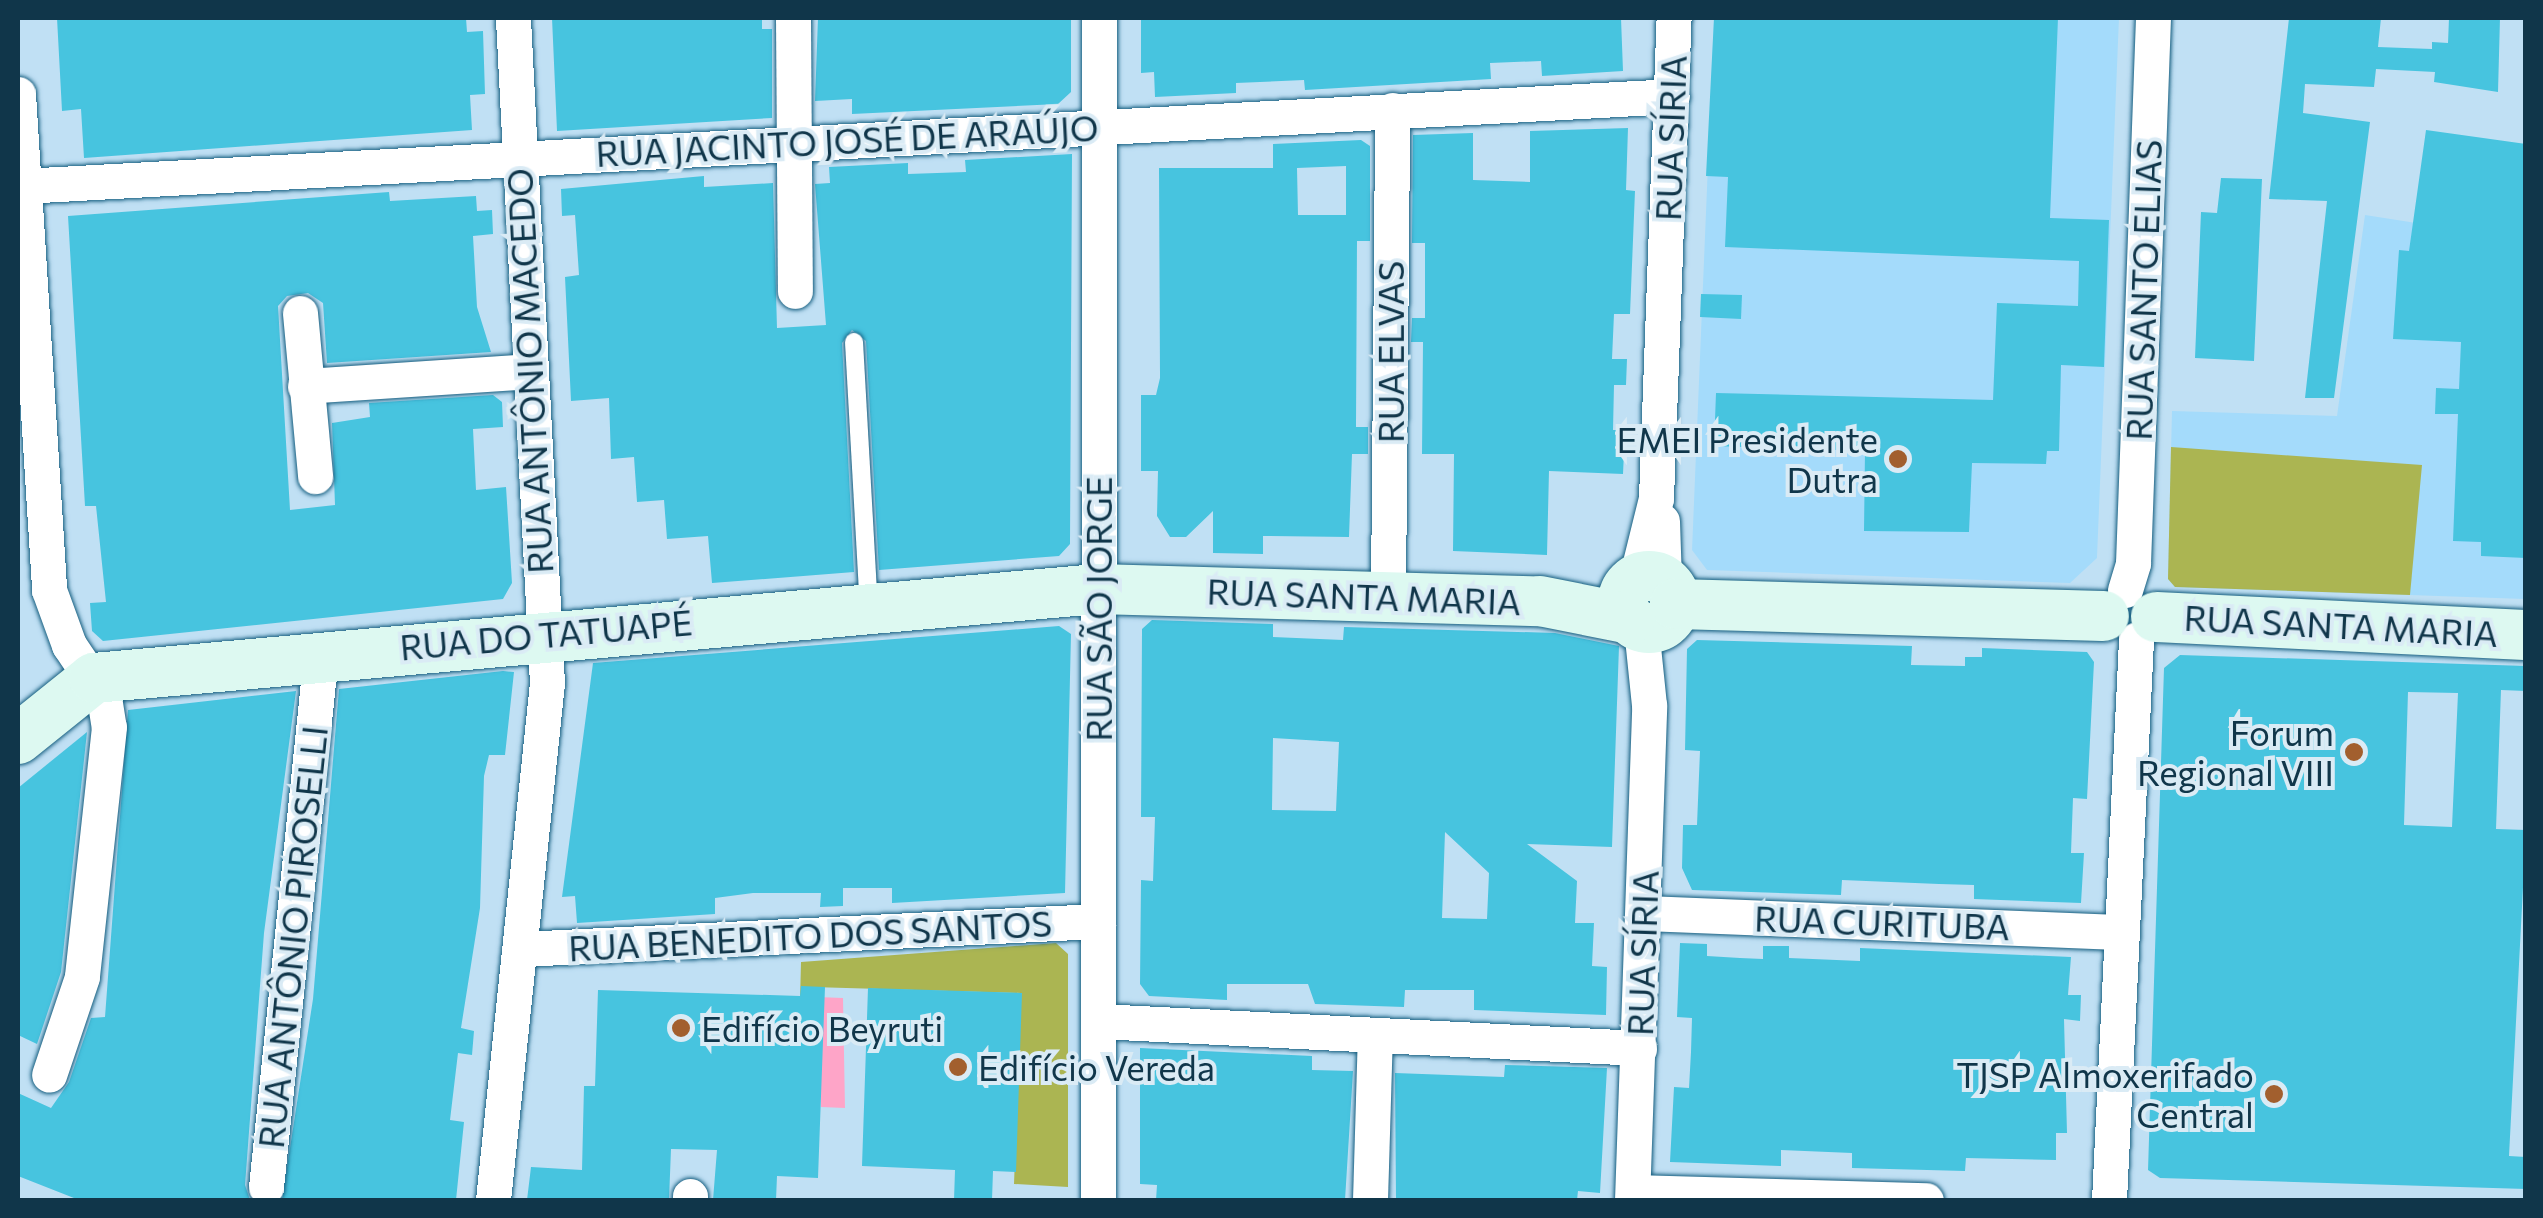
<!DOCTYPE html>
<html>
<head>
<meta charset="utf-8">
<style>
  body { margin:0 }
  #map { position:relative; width:2543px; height:1218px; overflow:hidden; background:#c0e0f4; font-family:Commissioner,sans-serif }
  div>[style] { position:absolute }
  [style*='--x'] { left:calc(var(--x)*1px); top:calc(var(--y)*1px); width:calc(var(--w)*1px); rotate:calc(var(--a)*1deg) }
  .built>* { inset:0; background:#a4dbfb }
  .green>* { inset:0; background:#abb552 }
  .water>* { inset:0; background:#fea5c8 }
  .building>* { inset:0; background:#47c4df }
  .roads { filter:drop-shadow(0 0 2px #155e80) drop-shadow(0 0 2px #155e80) }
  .lane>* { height:18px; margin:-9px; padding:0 9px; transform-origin:9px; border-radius:9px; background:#fff }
  .street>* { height:35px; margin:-17.5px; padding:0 17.5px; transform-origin:17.5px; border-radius:17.5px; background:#fff }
  .secondary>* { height:50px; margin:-25px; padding:0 25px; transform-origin:25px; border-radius:25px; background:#ddf9f1 }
  .secondary>.ring { margin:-25px; padding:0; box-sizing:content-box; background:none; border:50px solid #ddf9f1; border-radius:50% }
  .dots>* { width:28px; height:28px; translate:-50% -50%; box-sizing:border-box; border:5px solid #daebf5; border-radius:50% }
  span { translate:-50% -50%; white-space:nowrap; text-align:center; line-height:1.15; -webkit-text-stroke:8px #daebf5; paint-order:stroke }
  .street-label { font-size:35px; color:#10364a }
  .poi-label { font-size:35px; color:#10364a }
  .right { translate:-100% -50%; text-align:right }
  .left { translate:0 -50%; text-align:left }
  .frame { position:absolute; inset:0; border:20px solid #10364a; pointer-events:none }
</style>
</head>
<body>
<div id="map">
  <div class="built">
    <div style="clip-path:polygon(1714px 18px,2119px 18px,2097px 558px,2070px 583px,1707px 570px,1692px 550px)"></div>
    <div style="clip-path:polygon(2365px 215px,2525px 240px,2525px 599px,2175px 587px,2168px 579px,2172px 411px,2337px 416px)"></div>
  </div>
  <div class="green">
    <div style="clip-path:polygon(2171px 447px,2422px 465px,2410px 595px,2175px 587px,2168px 579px)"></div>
    <div style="clip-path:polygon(1056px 943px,1068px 954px,1068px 1187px,1014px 1184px,1021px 993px,812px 987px,798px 1081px,801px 962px)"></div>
  </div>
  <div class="water">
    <div style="clip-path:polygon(817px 997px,843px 998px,845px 1108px,821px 1107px)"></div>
  </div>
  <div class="building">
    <div style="clip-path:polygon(57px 18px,466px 18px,467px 32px,483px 31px,485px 94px,470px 95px,472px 130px,84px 158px,81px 109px,62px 111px)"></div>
    <div style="clip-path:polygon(552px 18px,762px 18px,762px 29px,772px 29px,772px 118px,557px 131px)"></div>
    <div style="clip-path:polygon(818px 18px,1071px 18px,1071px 92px,1058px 104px,852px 114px,852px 99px,815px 101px)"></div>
    <div style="clip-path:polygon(1141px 18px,1621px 18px,1623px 71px,1542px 76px,1541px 61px,1490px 63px,1491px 79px,1305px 90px,1304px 80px,1236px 83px,1236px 93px,1155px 97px,1154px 72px,1141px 73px)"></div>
    <div style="clip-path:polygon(1714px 18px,2058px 18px,2050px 218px,2109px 220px,2104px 367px,2061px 365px,2059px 451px,2047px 451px,2046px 464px,1972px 463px,1969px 532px,1864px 531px,1865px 451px,1714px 446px,1716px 393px,1993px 400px,1997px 303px,2078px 306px,2079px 261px,1725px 247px,1728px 177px,1706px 176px)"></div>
    <div style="clip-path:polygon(2289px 18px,2381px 18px,2378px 47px,2432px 49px,2432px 42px,2448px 43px,2449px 18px,2500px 18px,2498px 92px,2434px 82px,2435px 72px,2376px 69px,2374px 87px,2305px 84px,2303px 113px,2370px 122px,2334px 398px,2305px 398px,2327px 201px,2269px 199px)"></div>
    <div style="clip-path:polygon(1628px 128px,1626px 190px,1635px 191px,1630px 314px,1614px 314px,1612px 359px,1627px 359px,1626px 385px,1614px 385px,1613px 430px,1625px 430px,1623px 474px,1549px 471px,1547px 555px,1453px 551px,1454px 454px,1422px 454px,1423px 342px,1411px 342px,1412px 318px,1425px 318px,1425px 243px,1412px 243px,1413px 135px,1473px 133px,1473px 180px,1530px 182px,1530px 131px)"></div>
    <div style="clip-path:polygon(2426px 130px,2526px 144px,2526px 558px,2481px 556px,2481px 542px,2453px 541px,2458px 414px,2435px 414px,2436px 388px,2459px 389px,2461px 342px,2393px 339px,2399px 250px,2409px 251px)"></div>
    <div style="clip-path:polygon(evenodd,1361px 140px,1370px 146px,1370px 241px,1357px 241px,1356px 427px,1368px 427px,1368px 454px,1352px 454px,1349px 537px,1263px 536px,1263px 554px,1213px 553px,1213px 511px,1186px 537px,1170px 537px,1157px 516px,1158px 471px,1141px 471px,1141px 395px,1156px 395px,1160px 378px,1159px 168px,1273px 168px,1273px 144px,1361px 140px,1346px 166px,1346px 215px,1298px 215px,1297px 168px,1346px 166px)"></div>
    <div style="clip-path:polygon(1072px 154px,1070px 544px,1059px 556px,879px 570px,866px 341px,852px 330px,842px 343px,854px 572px,712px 583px,708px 536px,667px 539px,664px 500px,637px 502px,634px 457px,611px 459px,609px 398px,571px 401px,565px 277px,579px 275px,575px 215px,562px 216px,561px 189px,704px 176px,704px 187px,773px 183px,777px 328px,826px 325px,815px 184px,830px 183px,829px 167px,908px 163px,908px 174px,966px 172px,965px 160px)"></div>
    <div style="clip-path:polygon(2221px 178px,2262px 179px,2254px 361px,2195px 358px,2201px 212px,2217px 213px)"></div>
    <div style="clip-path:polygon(389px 192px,390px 201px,476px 196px,477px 211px,492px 210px,493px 234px,473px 236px,477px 307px,491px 352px,327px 363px,323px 303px,308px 293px,287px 296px,278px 306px,290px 510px,335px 505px,332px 423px,370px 417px,369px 403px,493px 395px,502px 402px,503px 427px,473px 429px,476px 490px,506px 487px,512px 583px,503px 599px,103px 641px,92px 631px,90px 603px,106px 602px,96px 506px,85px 506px,68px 216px)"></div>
    <div style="clip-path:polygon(1701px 294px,1742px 295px,1741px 319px,1700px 317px)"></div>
    <div style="clip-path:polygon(evenodd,1152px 620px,1273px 624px,1273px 637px,1343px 640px,1344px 627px,1555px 633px,1619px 646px,1612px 847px,1527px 844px,1577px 881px,1575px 923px,1594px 923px,1592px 966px,1607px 967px,1606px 1015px,1474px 1010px,1474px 990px,1405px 990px,1404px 1007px,1315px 1004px,1308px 984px,1227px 984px,1227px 1000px,1149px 996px,1140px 984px,1141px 880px,1153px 881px,1155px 817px,1141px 817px,1142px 629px,1152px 620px,1273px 738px,1339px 742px,1336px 811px,1272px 810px,1273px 738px,1152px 620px,1445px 832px,1489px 873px,1487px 919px,1442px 918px,1445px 832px)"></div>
    <div style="clip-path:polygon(1059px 626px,1071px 634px,1065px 893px,892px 903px,892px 888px,843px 888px,843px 906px,820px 907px,821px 893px,753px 893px,715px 898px,715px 914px,577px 923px,575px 896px,562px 897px,593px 663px)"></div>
    <div style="clip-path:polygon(1697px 640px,1912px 646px,1911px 665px,1965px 666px,1965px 657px,1982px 657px,1982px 648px,2087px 652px,2094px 662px,2087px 799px,2073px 798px,2071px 853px,2084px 853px,2081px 903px,1974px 899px,1974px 885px,1939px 884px,1842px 880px,1841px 895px,1692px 890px,1682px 868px,1683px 825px,1697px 825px,1700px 751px,1685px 750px,1687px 649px)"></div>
    <div style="clip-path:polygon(evenodd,2180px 655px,2526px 666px,2526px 691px,2501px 690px,2496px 829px,2526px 830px,2509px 1156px,2526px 1157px,2526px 1189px,2160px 1178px,2148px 1170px,2164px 668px,2180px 655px,2408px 692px,2458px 693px,2452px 827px,2404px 825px,2408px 692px)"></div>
    <div style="clip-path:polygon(503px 671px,514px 672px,505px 755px,489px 755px,484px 776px,480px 908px,461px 1028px,474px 1031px,472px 1055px,458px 1053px,450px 1120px,464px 1122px,456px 1200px,282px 1200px,313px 999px,339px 689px)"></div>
    <div style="clip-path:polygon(296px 691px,264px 933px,245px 1185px,250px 1200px,79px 1200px,18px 1176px,18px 1093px,51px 1108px,69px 1082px,91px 1018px,105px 1017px,128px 710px)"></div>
    <div style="clip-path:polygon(87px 732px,61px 972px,37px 1044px,18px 1035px,18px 788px)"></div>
    <div style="clip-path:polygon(1680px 943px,1707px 944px,1707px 956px,1740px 958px,1763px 959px,1763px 946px,1789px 946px,1789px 958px,1860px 961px,1860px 948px,2071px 957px,2068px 995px,2081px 995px,2080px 1021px,2064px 1019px,2067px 1133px,2056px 1133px,2056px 1160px,1966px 1158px,1965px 1171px,1852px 1168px,1852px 1153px,1781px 1150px,1781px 1166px,1670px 1162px,1674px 1087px,1689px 1088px,1691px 1052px,1692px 1018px,1677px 1017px)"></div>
    <div style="clip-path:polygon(801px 986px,825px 987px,818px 1178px,777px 1176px,776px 1200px,713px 1200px,717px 1150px,671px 1149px,669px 1200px,527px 1200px,531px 1167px,582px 1170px,584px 1086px,595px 1086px,598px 990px,800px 996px)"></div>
    <div style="clip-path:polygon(868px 988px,1022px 993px,1016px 1172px,993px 1171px,992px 1200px,954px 1200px,955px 1170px,862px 1166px)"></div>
    <div style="clip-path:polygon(1140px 1048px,1312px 1056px,1312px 1070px,1353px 1071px,1345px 1200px,1156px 1200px,1157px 1185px,1140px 1184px)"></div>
    <div style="clip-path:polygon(1505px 1065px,1607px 1068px,1600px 1193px,1578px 1191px,1577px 1200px,1396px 1200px,1395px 1073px,1504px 1077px)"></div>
  </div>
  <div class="roads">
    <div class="lane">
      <div style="--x:854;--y:342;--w:265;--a:86.8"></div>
    </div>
    <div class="street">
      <div style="--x:793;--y:18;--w:273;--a:89.6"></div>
      <div style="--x:18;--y:94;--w:497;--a:86.4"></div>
      <div style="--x:49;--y:590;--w:59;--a:70"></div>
      <div style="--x:69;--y:645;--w:63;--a:56.1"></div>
      <div style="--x:104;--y:697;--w:30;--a:81"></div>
      <div style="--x:109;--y:727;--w:251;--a:96.2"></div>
      <div style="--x:82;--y:977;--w:103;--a:108.6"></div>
      <div style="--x:22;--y:186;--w:1652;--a:-3.12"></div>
      <div style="--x:300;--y:313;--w:164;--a:84.7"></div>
      <div style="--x:305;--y:386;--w:225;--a:-3.8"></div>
      <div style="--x:1662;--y:521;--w:59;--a:88.1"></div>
      <div style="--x:1636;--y:579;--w:83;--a:-76.1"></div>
      <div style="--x:1656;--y:498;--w:480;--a:-87.9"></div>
      <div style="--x:2125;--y:590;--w:28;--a:-73"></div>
      <div style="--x:2133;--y:563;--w:545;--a:-87.9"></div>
      <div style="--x:1388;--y:594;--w:484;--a:-89.5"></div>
      <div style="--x:1644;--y:913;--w:476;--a:2.3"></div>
      <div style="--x:521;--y:949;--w:578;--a:-2.78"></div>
      <div style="--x:1099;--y:1021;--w:541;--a:2.86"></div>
      <div style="--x:266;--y:1187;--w:537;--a:-84.12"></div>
      <div style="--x:1633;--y:1192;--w:293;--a:1.6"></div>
      <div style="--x:493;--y:1200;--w:520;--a:-84.04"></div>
      <div style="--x:547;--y:683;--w:666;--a:-92.93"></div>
      <div style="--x:690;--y:1200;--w:4;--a:-90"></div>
      <div style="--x:1098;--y:1200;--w:1182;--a:-89.95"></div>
      <div style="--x:1370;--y:1200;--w:165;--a:-88.3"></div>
      <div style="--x:1632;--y:1200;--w:495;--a:-88"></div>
      <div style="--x:1649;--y:705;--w:78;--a:-95.9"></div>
      <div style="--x:2109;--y:1200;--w:561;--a:-87.24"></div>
    </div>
    <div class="secondary">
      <div class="ring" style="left:1623px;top:576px;width:2px;height:2px"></div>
      <div style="--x:1675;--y:604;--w:429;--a:1.6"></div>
      <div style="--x:2156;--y:617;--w:370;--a:2.8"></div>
      <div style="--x:18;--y:739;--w:97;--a:-38.8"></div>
      <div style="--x:94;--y:678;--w:1007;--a:-5.07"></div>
      <div style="--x:1097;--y:589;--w:443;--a:1.6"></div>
      <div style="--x:1540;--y:601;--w:92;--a:11.3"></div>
    </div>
  </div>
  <div class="dots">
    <div style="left:1898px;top:459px;background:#a25f2e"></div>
    <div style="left:2354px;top:752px;background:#a25f2e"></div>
    <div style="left:681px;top:1028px;background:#a25f2e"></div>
    <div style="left:958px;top:1067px;background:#a25f2e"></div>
    <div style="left:2274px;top:1094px;background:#a25f2e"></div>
  </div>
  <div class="street-label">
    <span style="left:1670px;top:138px;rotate:-88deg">RUA SÍRIA</span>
    <span style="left:847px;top:140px;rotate:-3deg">RUA JACINTO JOSÉ DE ARAÚJO</span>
    <span style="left:2143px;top:290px;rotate:-88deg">RUA SANTO ELIAS</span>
    <span style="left:1390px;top:352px;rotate:-90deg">RUA ELVAS</span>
    <span style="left:529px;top:371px;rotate:-93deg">RUA ANTÔNIO MACEDO</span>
    <span style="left:1364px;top:596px;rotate:2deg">RUA SANTA MARIA</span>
    <span style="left:1098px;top:609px;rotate:-90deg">RUA SÃO JORGE</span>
    <span style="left:2341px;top:625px;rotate:3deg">RUA SANTA MARIA</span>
    <span style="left:546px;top:634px;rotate:-5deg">RUA DO TATUAPÉ</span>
    <span style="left:1882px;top:922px;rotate:2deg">RUA CURITUBA</span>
    <span style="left:810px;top:935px;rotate:-3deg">RUA BENEDITO DOS SANTOS</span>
    <span style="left:292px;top:937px;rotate:-84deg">RUA ANTÔNIO PIROSELLI</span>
    <span style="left:1642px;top:953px;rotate:-88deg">RUA SÍRIA</span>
  </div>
  <div class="poi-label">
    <span class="right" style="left:1878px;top:459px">EMEI Presidente<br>Dutra</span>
    <span class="right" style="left:2334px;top:752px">Forum<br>Regional VIII</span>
    <span class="left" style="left:701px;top:1028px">Edifício Beyruti</span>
    <span class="left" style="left:978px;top:1067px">Edifício Vereda</span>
    <span class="right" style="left:2254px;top:1094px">TJSP Almoxerifado<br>Central</span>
  </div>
  <div class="frame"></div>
</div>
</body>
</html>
